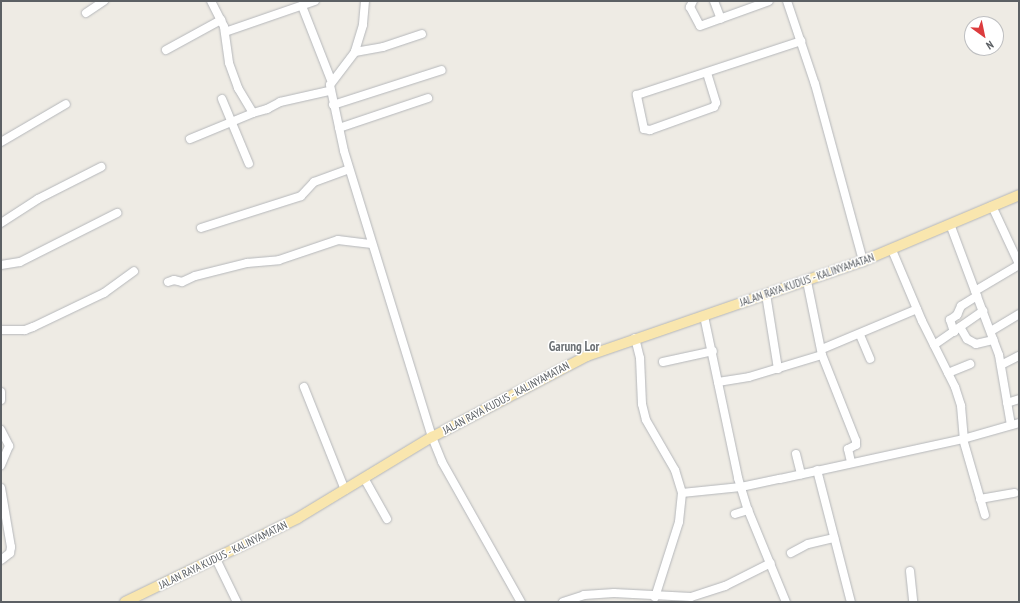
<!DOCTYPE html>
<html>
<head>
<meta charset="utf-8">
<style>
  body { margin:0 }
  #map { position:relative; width:1020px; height:603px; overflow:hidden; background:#eeebe4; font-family:"PT Sans Narrow",sans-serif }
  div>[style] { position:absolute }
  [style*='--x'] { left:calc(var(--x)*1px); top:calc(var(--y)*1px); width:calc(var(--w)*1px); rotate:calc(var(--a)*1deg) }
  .roads { filter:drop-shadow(0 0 1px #b5b7ba) drop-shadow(0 0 1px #b5b7ba) }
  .minor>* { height:8px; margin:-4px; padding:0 4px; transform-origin:4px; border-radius:4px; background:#fff }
  .major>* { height:10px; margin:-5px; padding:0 5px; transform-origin:5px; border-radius:5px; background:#f9e6ae }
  span { translate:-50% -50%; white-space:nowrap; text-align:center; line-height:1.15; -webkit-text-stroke:3px #fff; paint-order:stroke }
  .street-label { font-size:11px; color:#5c6064 }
  .quarter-label { font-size:13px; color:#6d7276; font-weight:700 }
  .frame { position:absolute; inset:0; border:2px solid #5c6064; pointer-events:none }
  .north { position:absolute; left:964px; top:16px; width:40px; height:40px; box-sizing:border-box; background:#fff; border:1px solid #bebfc1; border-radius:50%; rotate:147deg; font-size:11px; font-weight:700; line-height:16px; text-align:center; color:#5c6064 }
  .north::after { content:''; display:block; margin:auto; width:14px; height:18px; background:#dc3c3e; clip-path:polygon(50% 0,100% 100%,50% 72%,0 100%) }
</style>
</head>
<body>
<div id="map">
  <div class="roads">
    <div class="minor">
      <div style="--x:211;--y:1;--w:29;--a:63"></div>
      <div style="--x:224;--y:27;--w:36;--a:82"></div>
      <div style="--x:229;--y:63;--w:27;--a:70"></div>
      <div style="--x:238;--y:88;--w:29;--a:59"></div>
      <div style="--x:253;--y:113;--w:15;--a:-16"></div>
      <div style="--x:267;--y:109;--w:15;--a:-28"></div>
      <div style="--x:280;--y:102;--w:50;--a:-12.7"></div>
      <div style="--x:365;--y:1;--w:24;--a:95"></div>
      <div style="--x:363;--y:25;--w:28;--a:107"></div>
      <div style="--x:355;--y:52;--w:41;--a:127.1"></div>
      <div style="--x:330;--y:85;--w:67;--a:78"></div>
      <div style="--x:344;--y:151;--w:299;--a:72.9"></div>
      <div style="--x:432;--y:437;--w:27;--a:68"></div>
      <div style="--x:442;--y:462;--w:161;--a:60.6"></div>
      <div style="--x:693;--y:1;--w:7;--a:117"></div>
      <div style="--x:690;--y:7;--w:21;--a:62"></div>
      <div style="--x:700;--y:26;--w:73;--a:-19.9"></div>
      <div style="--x:714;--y:1;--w:19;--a:69"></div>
      <div style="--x:787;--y:1;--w:88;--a:71.4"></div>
      <div style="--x:815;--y:84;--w:183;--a:74.8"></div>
      <div style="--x:302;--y:6;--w:79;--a:68.6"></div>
      <div style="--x:86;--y:13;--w:22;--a:-34"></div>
      <div style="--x:225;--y:32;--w:95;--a:-19"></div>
      <div style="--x:166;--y:50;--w:63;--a:-28.6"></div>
      <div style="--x:355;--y:52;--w:28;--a:-10"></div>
      <div style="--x:383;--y:47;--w:41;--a:-18.4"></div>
      <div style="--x:707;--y:73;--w:31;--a:73"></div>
      <div style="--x:716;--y:103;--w:4;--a:117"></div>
      <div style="--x:714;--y:107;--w:68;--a:160.2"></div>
      <div style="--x:650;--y:130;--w:6;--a:-171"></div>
      <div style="--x:644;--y:129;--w:35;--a:-102"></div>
      <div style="--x:637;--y:95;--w:173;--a:-18.2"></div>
      <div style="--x:222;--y:99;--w:70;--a:67.4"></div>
      <div style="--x:333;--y:105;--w:114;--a:-17.8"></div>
      <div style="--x:339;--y:128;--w:94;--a:-18.6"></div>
      <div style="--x:190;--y:139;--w:68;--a:-22.4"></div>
      <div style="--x:1;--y:142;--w:75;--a:-30.3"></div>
      <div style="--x:992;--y:206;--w:64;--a:65"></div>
      <div style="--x:1;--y:223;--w:44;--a:-33"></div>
      <div style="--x:38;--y:199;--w:71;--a:-26.9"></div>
      <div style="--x:950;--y:224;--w:140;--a:69.5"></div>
      <div style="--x:999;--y:355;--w:71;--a:80.3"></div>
      <div style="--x:201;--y:228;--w:105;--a:-17.7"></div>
      <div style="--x:301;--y:196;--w:19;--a:-47"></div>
      <div style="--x:314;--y:182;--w:37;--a:-20"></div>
      <div style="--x:892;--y:250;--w:77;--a:67.1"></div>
      <div style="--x:922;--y:321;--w:74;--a:63.4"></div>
      <div style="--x:955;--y:387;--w:20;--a:72"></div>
      <div style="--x:961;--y:406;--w:32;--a:85"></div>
      <div style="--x:1;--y:265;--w:19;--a:-9"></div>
      <div style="--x:20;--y:262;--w:109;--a:-26.8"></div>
      <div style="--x:168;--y:282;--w:6;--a:-18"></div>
      <div style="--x:174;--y:280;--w:8;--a:14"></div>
      <div style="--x:182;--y:282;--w:14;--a:-25"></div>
      <div style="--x:195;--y:276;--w:54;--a:-14"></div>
      <div style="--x:247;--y:263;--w:32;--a:-5"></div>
      <div style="--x:279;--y:260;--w:62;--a:-18.7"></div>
      <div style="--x:338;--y:240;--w:34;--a:7"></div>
      <div style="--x:975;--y:291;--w:51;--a:-30.6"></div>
      <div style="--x:766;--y:294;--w:76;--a:80.9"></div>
      <div style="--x:704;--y:316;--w:166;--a:78.1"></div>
      <div style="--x:738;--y:478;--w:34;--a:73"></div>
      <div style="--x:748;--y:510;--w:100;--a:67.6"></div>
      <div style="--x:960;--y:327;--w:14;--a:60"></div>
      <div style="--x:967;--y:339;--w:10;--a:29"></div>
      <div style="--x:976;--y:344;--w:18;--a:-13"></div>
      <div style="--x:1;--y:330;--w:24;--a:0"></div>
      <div style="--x:25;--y:330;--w:9;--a:-21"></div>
      <div style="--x:33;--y:327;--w:79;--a:-25.6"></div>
      <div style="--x:104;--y:293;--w:37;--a:-36"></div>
      <div style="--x:991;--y:331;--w:33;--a:-31"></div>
      <div style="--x:954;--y:332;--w:13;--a:-108"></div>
      <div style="--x:950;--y:320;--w:9;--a:-36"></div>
      <div style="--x:957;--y:315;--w:10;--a:-66"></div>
      <div style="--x:961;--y:306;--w:19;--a:-32"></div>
      <div style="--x:860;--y:335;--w:26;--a:67"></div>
      <div style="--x:635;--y:338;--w:21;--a:76"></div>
      <div style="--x:640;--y:358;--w:46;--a:87.5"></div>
      <div style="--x:642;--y:404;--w:16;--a:76"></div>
      <div style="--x:646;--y:420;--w:58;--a:59.9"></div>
      <div style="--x:675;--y:470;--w:24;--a:73"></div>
      <div style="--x:682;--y:493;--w:29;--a:96"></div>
      <div style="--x:679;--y:522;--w:79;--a:107.7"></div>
      <div style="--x:934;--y:345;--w:60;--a:-34.8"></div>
      <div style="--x:822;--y:349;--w:103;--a:-22.8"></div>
      <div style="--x:822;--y:355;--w:92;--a:68.4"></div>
      <div style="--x:856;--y:441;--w:4;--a:90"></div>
      <div style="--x:856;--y:445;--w:9;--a:153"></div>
      <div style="--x:848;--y:449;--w:13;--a:77"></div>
      <div style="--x:663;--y:362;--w:51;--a:-12.4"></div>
      <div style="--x:1001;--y:365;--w:20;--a:-27"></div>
      <div style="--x:948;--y:373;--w:24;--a:-22"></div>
      <div style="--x:718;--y:382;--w:31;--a:-9"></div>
      <div style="--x:749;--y:377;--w:76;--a:-16.8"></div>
      <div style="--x:822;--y:355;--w:76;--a:-101.5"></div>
      <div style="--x:304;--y:387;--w:111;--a:68.3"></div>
      <div style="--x:1;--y:392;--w:8;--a:90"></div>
      <div style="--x:1007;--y:403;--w:13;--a:-18"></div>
      <div style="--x:1;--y:430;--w:18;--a:63"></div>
      <div style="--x:9;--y:446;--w:21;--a:113"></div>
      <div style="--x:963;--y:439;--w:79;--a:73.9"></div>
      <div style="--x:796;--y:454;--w:21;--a:76"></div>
      <div style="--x:817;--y:470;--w:136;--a:75.6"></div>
      <div style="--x:364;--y:478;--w:47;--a:60.7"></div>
      <div style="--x:1;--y:488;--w:60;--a:80.4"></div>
      <div style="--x:11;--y:547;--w:6;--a:99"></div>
      <div style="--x:10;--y:553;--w:11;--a:142"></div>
      <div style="--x:682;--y:493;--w:59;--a:-5.8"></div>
      <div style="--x:741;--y:487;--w:40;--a:-12"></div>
      <div style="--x:780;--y:479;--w:187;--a:-12.3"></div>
      <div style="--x:963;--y:439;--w:58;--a:-15.9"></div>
      <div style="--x:980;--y:499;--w:35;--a:-10"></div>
      <div style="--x:735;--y:514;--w:14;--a:-17"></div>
      <div style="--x:791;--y:553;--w:19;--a:-28"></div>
      <div style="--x:808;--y:544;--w:27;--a:-13"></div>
      <div style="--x:216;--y:559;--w:48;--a:64"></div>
      <div style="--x:910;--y:571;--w:31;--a:84"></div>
      <div style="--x:563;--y:602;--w:22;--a:-18"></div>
      <div style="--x:584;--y:595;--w:30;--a:-4"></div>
      <div style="--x:614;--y:593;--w:77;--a:3"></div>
      <div style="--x:691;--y:597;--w:36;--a:-18"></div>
      <div style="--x:725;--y:586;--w:51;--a:-26.6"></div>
    </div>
    <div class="major">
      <div style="--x:125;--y:602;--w:192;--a:-25.9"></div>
      <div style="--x:298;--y:518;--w:157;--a:-31.2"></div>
      <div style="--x:432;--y:437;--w:175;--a:-27.6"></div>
      <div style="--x:587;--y:356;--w:292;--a:-19"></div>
      <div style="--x:863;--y:261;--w:169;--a:-22.9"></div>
    </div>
  </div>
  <div class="street-label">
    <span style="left:807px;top:280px;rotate:-19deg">JALAN RAYA KUDUS - KALINYAMATAN</span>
    <span style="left:506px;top:398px;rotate:-28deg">JALAN RAYA KUDUS - KALINYAMATAN</span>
    <span style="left:223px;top:555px;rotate:-26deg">JALAN RAYA KUDUS - KALINYAMATAN</span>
  </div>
  <div class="quarter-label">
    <span style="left:574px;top:347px">Garung Lor</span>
  </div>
  <div class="frame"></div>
  <div class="north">N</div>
</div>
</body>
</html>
